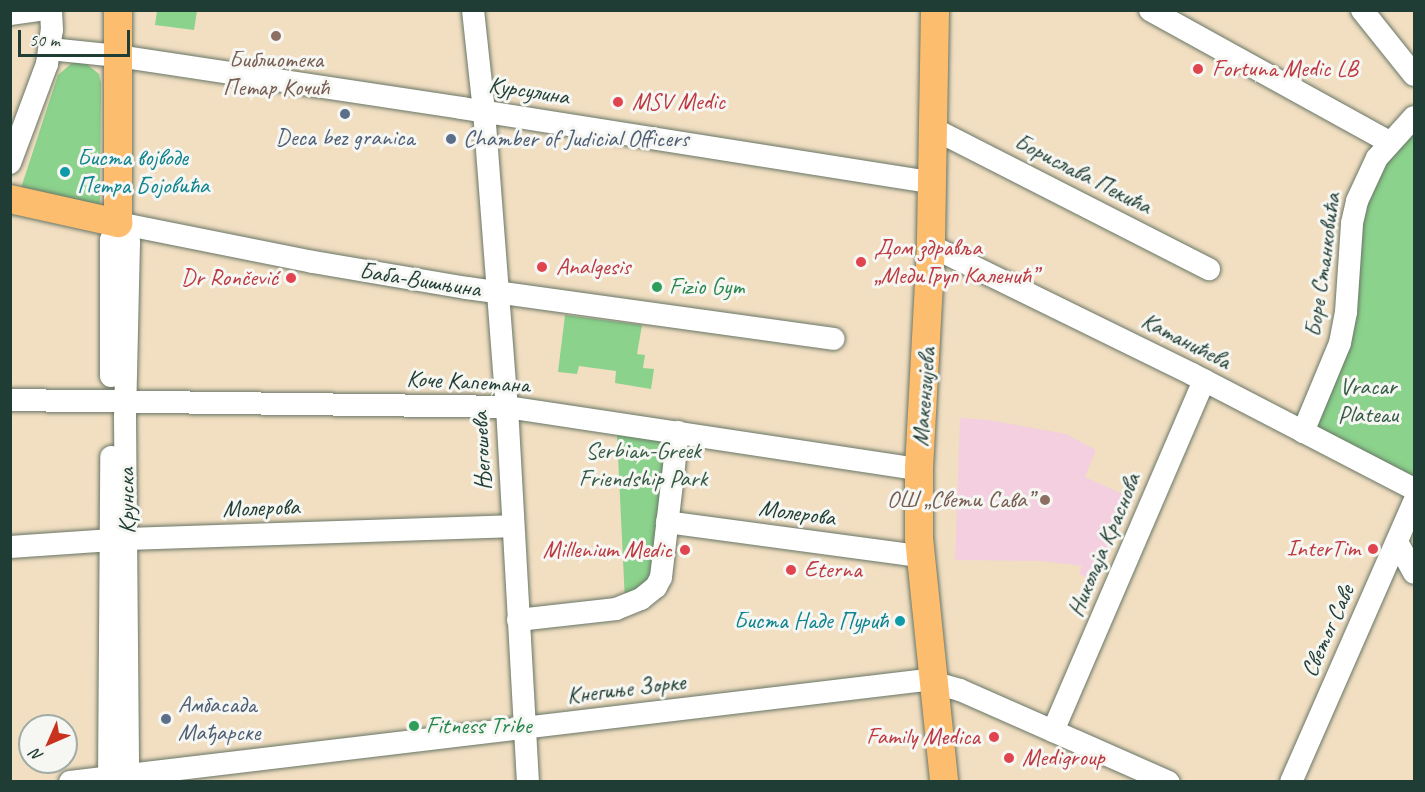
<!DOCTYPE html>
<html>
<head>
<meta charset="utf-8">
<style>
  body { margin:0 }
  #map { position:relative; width:1425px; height:792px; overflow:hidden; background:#f2dfc2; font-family:Caveat,sans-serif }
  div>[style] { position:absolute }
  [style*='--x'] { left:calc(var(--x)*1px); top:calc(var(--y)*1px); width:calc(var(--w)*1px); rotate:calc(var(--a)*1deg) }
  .built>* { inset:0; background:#f3cfdf }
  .green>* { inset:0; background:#8bd28c }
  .roads { filter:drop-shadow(0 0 2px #697666) drop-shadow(0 0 2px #697666) }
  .minor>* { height:22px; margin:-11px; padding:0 11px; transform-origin:11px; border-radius:11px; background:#fff }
  .major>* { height:28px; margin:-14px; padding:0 14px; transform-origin:14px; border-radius:14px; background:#fdbd6f }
  .dots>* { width:16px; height:16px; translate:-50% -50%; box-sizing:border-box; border:3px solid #f6f6f2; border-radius:50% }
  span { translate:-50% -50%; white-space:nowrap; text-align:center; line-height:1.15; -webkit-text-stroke:6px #f6f6f2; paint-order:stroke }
  .education-label { font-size:24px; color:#785e54 }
  .right { translate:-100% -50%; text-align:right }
  .health-label { font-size:24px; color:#be3a42 }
  .left { translate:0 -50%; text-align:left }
  .street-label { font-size:24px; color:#1f3d34 }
  .service-label { font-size:24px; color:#4e5e75 }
  .culture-label { font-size:24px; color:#0d838f }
  .leisure-label { font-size:24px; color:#27864d }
  .park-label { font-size:24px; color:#355b46 }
  .frame { position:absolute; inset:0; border:12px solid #1f3d34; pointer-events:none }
  .north { position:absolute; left:18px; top:714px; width:60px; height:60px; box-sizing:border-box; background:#f6f6f2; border:2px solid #a0aca6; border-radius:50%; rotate:225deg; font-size:16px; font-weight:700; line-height:24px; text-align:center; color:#1f3d34 }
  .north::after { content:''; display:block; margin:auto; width:21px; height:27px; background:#c8321e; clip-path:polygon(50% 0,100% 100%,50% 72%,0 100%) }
  .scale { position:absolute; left:18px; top:30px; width:112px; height:27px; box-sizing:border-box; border:3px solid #1f3d34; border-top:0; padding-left:8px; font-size:18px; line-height:21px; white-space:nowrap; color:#1f3d34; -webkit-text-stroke:4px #f6f6f2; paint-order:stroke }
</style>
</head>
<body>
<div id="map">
  <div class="built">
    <div style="clip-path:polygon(960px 418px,989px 420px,1066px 434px,1096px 450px,1085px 477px,1134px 499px,1096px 582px,1079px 574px,1082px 566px,1042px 561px,955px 560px)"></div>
  </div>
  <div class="green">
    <div style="clip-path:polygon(157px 11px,197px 11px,194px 30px,155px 25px)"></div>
    <div style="clip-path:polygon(84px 62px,99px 74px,101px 83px,100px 207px,21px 188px,58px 75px,72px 63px)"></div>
    <div style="clip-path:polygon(1414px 117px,1414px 478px,1307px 423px,1335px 360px,1357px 201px)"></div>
    <div style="clip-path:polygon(565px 315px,642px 325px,637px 354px,645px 355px,643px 368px,654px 369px,651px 389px,615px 383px,616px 371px,579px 366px,577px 374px,558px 372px)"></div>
    <div style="clip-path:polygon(617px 435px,671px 443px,655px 573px,625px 601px)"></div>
  </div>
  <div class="roads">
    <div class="minor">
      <div style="--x:473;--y:10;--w:102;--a:83.8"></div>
      <div style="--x:484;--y:111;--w:297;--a:85.6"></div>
      <div style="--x:507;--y:407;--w:376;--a:86.8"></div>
      <div style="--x:1150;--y:10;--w:273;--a:28.9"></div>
      <div style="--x:1362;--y:10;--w:83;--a:51.3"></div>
      <div style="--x:10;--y:14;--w:30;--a:-8"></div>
      <div style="--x:50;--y:49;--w:68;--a:5.9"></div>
      <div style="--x:118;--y:56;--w:348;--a:8.6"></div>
      <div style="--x:462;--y:108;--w:474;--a:9"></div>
      <div style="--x:932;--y:128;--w:311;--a:27"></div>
      <div style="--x:10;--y:163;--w:106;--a:-69.5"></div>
      <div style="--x:47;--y:64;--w:34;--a:-82"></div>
      <div style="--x:52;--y:30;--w:20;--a:-93"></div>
      <div style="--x:118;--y:223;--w:199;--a:11.3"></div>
      <div style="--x:313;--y:262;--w:156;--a:9.6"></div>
      <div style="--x:467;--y:288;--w:370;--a:7.9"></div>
      <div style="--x:118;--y:223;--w:22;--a:60"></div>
      <div style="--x:129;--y:242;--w:175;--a:91.3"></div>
      <div style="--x:125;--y:417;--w:365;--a:89.5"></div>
      <div style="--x:931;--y:246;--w:291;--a:26.1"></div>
      <div style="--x:1192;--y:374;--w:250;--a:27.4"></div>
      <div style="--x:111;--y:376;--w:136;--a:-90"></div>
      <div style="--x:111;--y:240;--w:18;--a:-68"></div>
      <div style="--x:10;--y:400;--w:497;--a:0.8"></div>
      <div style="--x:507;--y:407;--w:417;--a:8.6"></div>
      <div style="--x:1303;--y:432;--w:96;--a:-67.4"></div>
      <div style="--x:1340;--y:343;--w:32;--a:-79"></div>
      <div style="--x:1346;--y:312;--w:89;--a:-86.1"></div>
      <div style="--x:1352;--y:223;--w:23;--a:-77"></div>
      <div style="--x:1357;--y:201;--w:47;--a:-65.1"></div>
      <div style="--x:1377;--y:158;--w:55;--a:-47.9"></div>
      <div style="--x:667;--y:522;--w:255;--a:7.7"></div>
      <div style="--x:1397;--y:542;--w:35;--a:61"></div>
      <div style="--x:10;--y:547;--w:117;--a:-3.9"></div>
      <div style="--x:127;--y:539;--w:386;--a:-1.9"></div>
      <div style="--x:518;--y:620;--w:99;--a:-6.4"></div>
      <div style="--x:616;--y:609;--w:27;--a:-22"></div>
      <div style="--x:641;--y:599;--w:19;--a:-39"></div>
      <div style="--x:656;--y:587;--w:11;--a:-63"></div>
      <div style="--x:661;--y:577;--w:146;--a:-83.3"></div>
      <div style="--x:1053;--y:731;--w:382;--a:-66.7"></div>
      <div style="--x:70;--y:782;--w:861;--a:-6.8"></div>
      <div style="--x:925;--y:680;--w:36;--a:16"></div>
      <div style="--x:960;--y:690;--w:228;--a:23.8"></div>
      <div style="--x:109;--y:782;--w:325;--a:-89.6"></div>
      <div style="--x:1291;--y:782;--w:306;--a:-66.3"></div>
    </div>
    <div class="major">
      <div style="--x:935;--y:10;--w:236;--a:91"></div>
      <div style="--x:931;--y:246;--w:223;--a:93.1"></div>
      <div style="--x:919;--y:469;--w:69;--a:90"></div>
      <div style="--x:919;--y:538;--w:245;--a:84.1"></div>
      <div style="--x:10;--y:199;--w:111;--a:12.5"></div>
      <div style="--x:118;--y:223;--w:213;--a:-90"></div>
    </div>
  </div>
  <div class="dots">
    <div style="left:276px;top:36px;background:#8d6e63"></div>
    <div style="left:1198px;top:69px;background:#e0444e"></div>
    <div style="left:618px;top:102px;background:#e0444e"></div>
    <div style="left:345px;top:114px;background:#5c6f8a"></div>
    <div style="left:451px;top:139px;background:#5c6f8a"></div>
    <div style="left:65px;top:172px;background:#0f9aa8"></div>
    <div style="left:861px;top:262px;background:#e0444e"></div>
    <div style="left:542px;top:267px;background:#e0444e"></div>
    <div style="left:291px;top:278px;background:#e0444e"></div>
    <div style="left:657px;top:287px;background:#2e9e5b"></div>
    <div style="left:1045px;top:500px;background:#8d6e63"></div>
    <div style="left:1373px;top:549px;background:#e0444e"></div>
    <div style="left:685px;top:550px;background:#e0444e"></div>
    <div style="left:791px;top:570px;background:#e0444e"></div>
    <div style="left:900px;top:621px;background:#0f9aa8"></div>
    <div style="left:166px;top:719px;background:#5c6f8a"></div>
    <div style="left:414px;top:726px;background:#2e9e5b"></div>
    <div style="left:994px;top:737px;background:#e0444e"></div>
    <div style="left:1009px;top:758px;background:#e0444e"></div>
  </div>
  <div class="education-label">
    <span style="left:276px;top:74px">Библиотека<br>Петар Кочић</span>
    <span class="right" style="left:1033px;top:500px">ОШ „Свети Сава”</span>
  </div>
  <div class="health-label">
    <span class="left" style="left:1212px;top:69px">Fortuna Medic LB</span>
    <span class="left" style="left:632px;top:102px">MSV Medic</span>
    <span class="left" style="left:874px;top:262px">Дом здравља<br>„МедиГруп Каленић”</span>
    <span class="left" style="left:556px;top:267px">Analgesis</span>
    <span class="right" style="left:278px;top:278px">Dr Rončević</span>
    <span class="right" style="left:1360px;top:549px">InterTim</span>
    <span class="right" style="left:672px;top:550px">Millenium Medic</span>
    <span class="left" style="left:804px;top:570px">Eterna</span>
    <span class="right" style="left:980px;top:737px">Family Medica</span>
    <span class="left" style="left:1022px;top:758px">Medigroup</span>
  </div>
  <div class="street-label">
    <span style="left:529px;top:91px;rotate:9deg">Курсулина</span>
    <span style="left:1083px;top:174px;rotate:27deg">Борислава Пекића</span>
    <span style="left:1323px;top:265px;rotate:-82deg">Боре Станковића</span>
    <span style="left:420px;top:280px;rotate:9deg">Баба-Вишњина</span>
    <span style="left:1186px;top:341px;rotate:27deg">Катанићева</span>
    <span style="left:468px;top:382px;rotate:3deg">Коче Капетана</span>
    <span style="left:924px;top:397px;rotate:-86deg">Макензијева</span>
    <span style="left:482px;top:451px;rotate:-93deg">Његошева</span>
    <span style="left:127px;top:501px;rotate:-91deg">Крунска</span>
    <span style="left:261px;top:508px;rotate:-2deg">Молерова</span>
    <span style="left:797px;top:513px;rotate:8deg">Молерова</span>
    <span style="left:1104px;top:545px;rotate:-67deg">Николаја Краснова</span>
    <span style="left:1328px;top:631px;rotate:-66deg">Светог Саве</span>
    <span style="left:626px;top:689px;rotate:-7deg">Кнегиње Зорке</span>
  </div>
  <div class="service-label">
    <span style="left:345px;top:138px">Deca bez granica</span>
    <span class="left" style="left:463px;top:139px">Chamber of Judicial Officers</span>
    <span class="left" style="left:178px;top:719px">Амбасада<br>Мађарске</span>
  </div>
  <div class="culture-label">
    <span class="left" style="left:77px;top:172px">Биста војводе<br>Петра Бојовића</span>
    <span class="right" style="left:888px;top:621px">Биста Наде Пурић</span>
  </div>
  <div class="leisure-label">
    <span class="left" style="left:669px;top:287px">Fizio Gym</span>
    <span class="left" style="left:426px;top:726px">Fitness Tribe</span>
  </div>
  <div class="park-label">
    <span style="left:1368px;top:401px">Vracar<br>Plateau</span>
    <span style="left:643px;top:465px">Serbian-Greek<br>Friendship Park</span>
  </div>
  <div class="frame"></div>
  <div class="north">N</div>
  <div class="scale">50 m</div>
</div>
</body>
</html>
